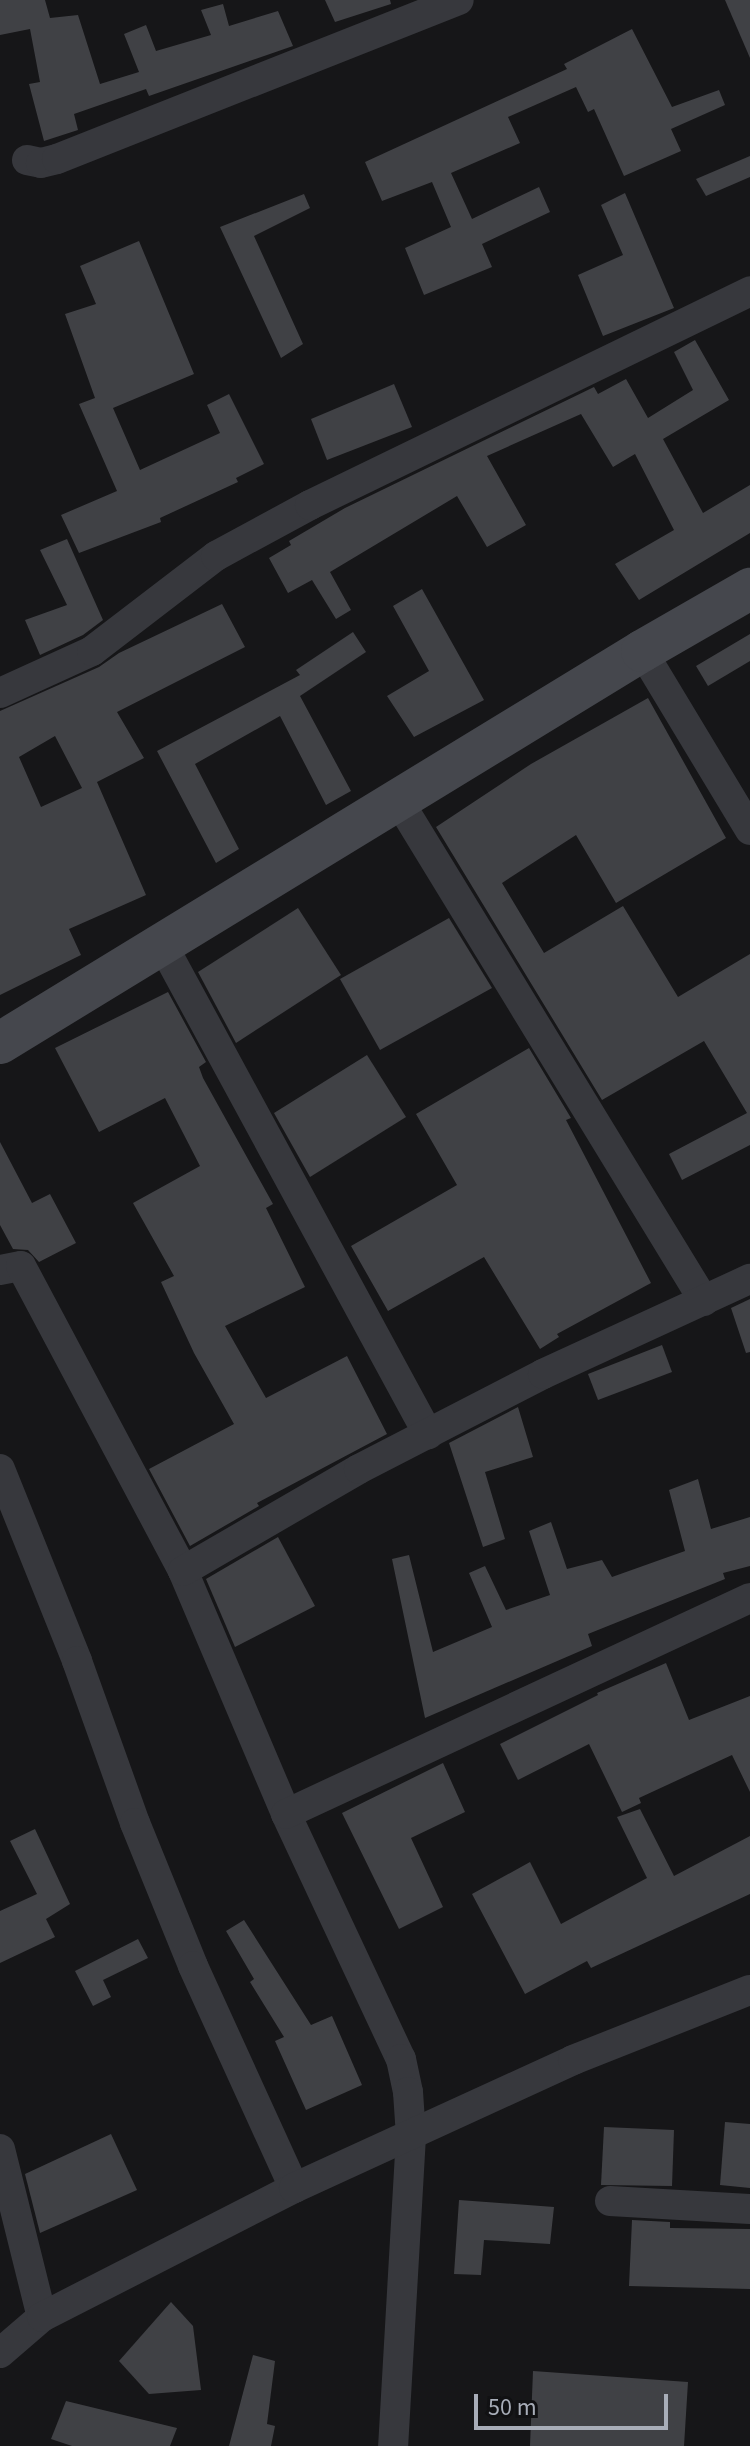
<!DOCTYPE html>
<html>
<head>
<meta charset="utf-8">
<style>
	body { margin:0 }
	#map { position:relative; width:750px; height:2446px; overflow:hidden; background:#161618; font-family:"Source Sans 3",sans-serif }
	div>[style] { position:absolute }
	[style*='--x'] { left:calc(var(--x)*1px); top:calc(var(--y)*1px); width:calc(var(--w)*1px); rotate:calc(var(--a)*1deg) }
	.building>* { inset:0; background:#404145 }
	.street>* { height:30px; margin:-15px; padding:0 15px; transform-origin:15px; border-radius:15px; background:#37383d }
	.secondary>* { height:42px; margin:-21px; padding:0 21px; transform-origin:21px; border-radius:21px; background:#45474d }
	span { translate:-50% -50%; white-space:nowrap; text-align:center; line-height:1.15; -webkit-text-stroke:7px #111113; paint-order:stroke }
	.scale { position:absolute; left:474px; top:2394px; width:194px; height:36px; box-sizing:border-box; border:4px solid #a8adb8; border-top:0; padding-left:10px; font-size:24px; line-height:28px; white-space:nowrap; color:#a8adb8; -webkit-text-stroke:6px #111113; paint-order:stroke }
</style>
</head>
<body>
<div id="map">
	<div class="building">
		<div style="clip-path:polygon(0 0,45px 0,50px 18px,78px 15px,100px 84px,139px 72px,124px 34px,146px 25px,156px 51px,211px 35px,201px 10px,223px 4px,229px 26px,278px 11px,293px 46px,149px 96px,146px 89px,74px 114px,78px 130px,44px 141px,29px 84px,40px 82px,30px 29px,0 35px)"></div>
		<div style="clip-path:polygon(325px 0,390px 0,391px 4px,335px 22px)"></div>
		<div style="clip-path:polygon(725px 0,750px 0,750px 58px)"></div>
		<div style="clip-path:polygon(632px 29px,672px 107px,719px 90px,725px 105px,671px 129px,681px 151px,624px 176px,594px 109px,588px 112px,576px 87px,508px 117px,520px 143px,451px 173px,472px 219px,539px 187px,550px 212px,482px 244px,492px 267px,424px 295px,405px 248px,451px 227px,432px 182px,382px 201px,365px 162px,567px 69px,564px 64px)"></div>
		<div style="clip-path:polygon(750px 156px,750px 177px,706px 196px,696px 179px)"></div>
		<div style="clip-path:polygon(625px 193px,674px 308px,603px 336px,578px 275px,623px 255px,601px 205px)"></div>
		<div style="clip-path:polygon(304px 194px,310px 208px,254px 236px,303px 344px,281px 358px,220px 227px)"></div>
		<div style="clip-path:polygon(139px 241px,194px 374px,113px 408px,140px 470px,220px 433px,207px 405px,229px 394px,264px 464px,236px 478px,238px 482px,160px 518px,161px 522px,79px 553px,61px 515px,117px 491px,79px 404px,95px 398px,65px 314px,96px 304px,80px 266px)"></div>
		<div style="clip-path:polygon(695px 340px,729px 400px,663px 439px,703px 513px,750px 485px,750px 533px,639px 600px,615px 564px,674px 530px,635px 454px,613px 467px,581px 414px,487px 456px,526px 525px,487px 547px,457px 496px,330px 572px,351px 610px,336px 619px,312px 580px,288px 593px,269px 558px,291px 545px,289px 541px,345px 508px,594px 387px,598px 394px,626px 379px,648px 418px,693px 390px,674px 352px)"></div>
		<div style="clip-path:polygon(394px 384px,412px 427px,327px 460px,311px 419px)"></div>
		<div style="clip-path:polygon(67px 539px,103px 620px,83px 635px,40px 655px,25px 620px,67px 605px,40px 550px)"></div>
		<div style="clip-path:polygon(422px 589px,484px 700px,414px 737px,387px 696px,429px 671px,393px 606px)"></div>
		<div style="clip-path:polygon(evenodd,222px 604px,245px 647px,117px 712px,144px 758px,97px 782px,146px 895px,69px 929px,81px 955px,0 995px,0 711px,99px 667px,119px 653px,222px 604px,55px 736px,82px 788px,41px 807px,19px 757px,55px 736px)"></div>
		<div style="clip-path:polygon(353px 632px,366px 652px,300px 696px,351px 791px,326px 805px,280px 716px,195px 764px,239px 849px,216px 863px,157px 751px,300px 675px,296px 670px)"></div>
		<div style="clip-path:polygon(750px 634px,750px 661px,708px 686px,696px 666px)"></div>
		<div style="clip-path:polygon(648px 698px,726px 838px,616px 903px,576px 835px,502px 883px,544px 953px,623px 906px,678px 997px,750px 954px,750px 1145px,682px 1180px,669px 1154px,747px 1113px,704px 1041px,602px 1100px,436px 827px,531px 764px)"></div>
		<div style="clip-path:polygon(298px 908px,341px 975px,236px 1043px,198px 972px)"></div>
		<div style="clip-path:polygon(449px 918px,492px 988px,380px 1050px,340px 979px)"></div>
		<div style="clip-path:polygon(168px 992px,206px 1062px,199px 1067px,203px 1078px,273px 1204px,266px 1208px,305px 1287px,225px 1326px,266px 1398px,347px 1356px,387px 1434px,257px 1503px,259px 1506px,190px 1546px,149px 1469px,234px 1424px,194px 1353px,161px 1282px,174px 1276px,133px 1203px,200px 1166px,165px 1098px,99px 1132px,55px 1048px)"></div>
		<div style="clip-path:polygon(529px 1048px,571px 1118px,566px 1120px,651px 1283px,557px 1334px,559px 1337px,540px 1349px,484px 1257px,388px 1311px,351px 1246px,457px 1185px,416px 1114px)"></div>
		<div style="clip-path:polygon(367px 1055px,406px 1117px,310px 1177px,274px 1113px)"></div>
		<div style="clip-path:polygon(0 1142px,32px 1203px,50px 1194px,76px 1243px,39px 1262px,28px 1250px,13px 1249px,0 1225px)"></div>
		<div style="clip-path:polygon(750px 1299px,750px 1352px,746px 1353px,731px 1308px)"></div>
		<div style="clip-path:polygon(662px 1345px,672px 1372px,598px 1400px,588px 1374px)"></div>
		<div style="clip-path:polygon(518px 1407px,533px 1457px,485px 1472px,505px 1539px,483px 1547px,449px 1443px)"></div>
		<div style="clip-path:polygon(698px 1479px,711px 1529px,750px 1517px,750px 1566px,723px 1573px,725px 1579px,588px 1634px,592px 1646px,425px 1718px,392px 1559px,409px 1555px,433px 1652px,492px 1627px,469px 1573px,485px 1566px,506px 1610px,550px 1595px,529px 1531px,551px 1522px,567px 1569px,602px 1560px,612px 1577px,685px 1551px,669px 1490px)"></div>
		<div style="clip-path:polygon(278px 1537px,315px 1606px,235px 1647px,206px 1579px)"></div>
		<div style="clip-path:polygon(666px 1663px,689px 1720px,750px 1696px,750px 1792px,732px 1755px,639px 1798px,641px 1803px,622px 1812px,589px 1744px,518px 1780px,500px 1744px,598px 1695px,597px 1693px)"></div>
		<div style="clip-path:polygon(443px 1763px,465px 1812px,411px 1838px,443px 1907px,399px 1929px,342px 1813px)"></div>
		<div style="clip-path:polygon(640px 1809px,674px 1876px,750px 1836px,750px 1894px,591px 1968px,587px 1961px,525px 1994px,472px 1894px,530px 1862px,561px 1924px,647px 1878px,617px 1817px)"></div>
		<div style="clip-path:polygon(35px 1829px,70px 1904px,46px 1919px,55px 1937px,0 1963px,0 1911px,37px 1894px,10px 1841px)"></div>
		<div style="clip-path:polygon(244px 1920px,311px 2025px,332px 2016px,362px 2085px,306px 2110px,275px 2041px,284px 2037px,250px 1982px,254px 1979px,226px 1931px)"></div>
		<div style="clip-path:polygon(138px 1939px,148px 1958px,103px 1980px,111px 1997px,93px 2006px,75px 1971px)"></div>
		<div style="clip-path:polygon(725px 2122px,750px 2124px,750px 2188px,720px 2185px)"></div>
		<div style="clip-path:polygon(604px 2127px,674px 2130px,672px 2186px,601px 2185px)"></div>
		<div style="clip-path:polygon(111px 2134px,137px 2190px,40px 2233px,25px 2174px)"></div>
		<div style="clip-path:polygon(459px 2200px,554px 2207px,550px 2244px,484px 2240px,481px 2275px,454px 2274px)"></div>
		<div style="clip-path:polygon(632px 2220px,670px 2222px,670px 2228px,750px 2229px,750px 2289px,629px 2286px)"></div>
		<div style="clip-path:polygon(171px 2302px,193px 2326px,201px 2390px,149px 2394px,119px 2361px)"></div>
		<div style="clip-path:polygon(253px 2355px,275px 2361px,267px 2424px,275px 2426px,271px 2446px,229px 2446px)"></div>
		<div style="clip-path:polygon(533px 2371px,688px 2382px,684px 2446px,530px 2446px)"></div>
		<div style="clip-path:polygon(66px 2401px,177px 2428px,170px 2446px,72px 2446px,51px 2439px)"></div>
	</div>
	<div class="street">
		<div style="--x:27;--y:160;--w:14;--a:12"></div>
		<div style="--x:41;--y:163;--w:16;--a:-14"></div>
		<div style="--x:57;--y:159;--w:432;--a:-21.6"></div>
		<div style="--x:642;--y:651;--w:209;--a:58.9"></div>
		<div style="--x:0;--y:693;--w:101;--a:-24.5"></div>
		<div style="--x:92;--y:651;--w:156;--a:-37.5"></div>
		<div style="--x:216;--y:556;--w:107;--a:-28.5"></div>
		<div style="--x:310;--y:505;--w:489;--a:-25.9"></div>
		<div style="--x:398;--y:800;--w:587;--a:58.58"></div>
		<div style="--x:162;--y:944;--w:558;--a:61.5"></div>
		<div style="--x:0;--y:1270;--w:21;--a:-11"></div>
		<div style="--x:21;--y:1266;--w:345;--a:62"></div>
		<div style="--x:183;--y:1571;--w:264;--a:67"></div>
		<div style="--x:286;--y:1814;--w:271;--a:64.9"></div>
		<div style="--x:401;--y:2059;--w:34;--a:78"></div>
		<div style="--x:408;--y:2092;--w:44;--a:86.1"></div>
		<div style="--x:411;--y:2136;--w:311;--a:93.3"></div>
		<div style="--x:0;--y:1469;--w:207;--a:68.1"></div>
		<div style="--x:77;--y:1661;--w:172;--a:70.3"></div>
		<div style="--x:135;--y:1823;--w:154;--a:67.9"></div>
		<div style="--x:193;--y:1966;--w:244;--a:65.5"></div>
		<div style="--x:183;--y:1571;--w:203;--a:-30.1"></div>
		<div style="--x:359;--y:1469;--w:207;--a:-27.3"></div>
		<div style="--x:543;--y:1374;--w:228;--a:-24.7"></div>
		<div style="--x:286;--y:1814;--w:512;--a:-24.96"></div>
		<div style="--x:0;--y:2149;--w:173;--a:76"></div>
		<div style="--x:610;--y:2201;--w:140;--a:3.3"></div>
		<div style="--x:0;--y:2353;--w:55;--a:-40.6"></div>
		<div style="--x:42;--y:2317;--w:283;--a:-27.1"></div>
		<div style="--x:294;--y:2188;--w:307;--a:-24.6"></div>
		<div style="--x:573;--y:2060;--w:190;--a:-21.6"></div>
	</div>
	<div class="secondary">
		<div style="--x:0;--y:1043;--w:752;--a:-31.41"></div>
		<div style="--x:642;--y:651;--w:125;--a:-29.9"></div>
	</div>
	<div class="scale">50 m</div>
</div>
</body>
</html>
